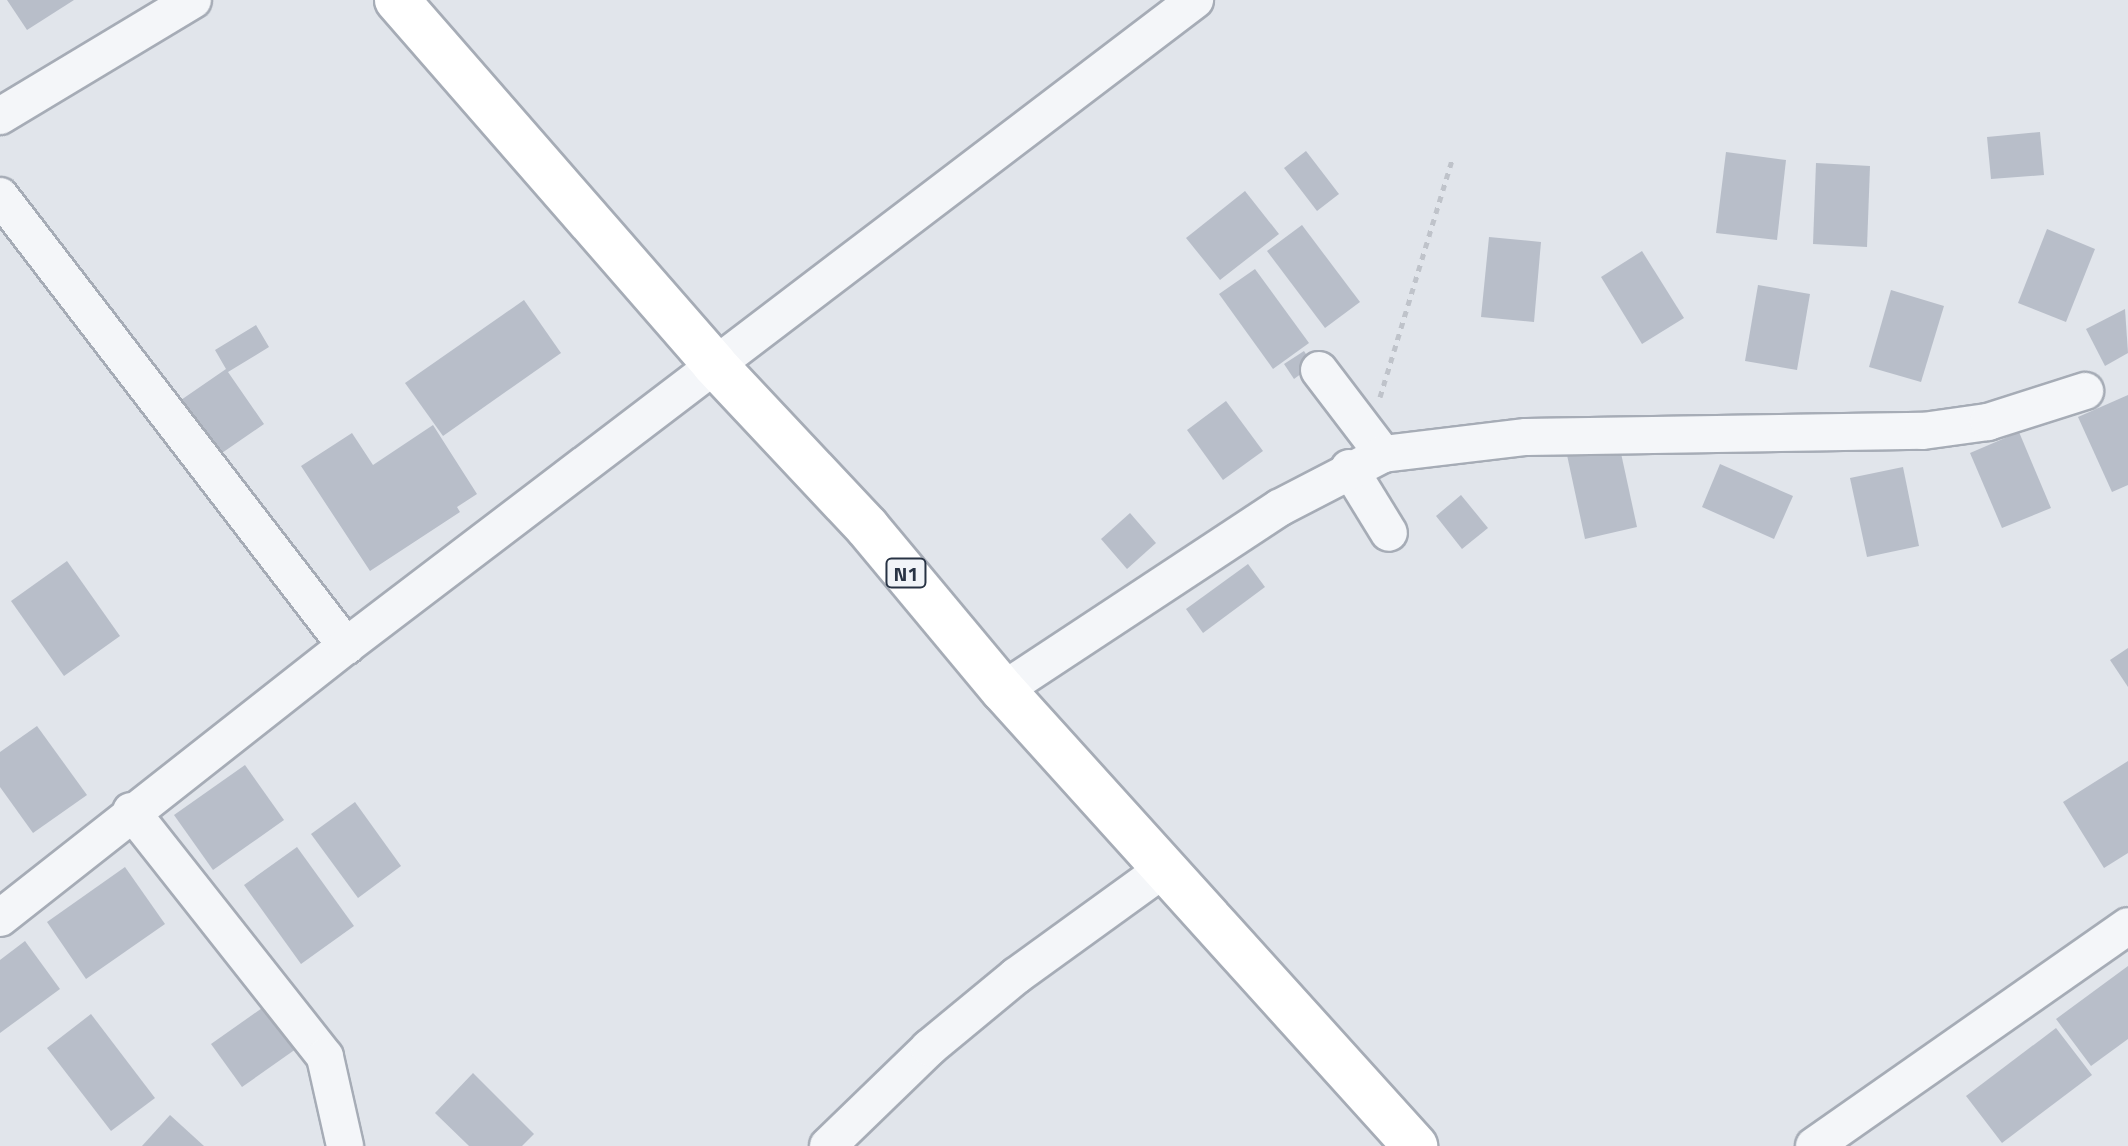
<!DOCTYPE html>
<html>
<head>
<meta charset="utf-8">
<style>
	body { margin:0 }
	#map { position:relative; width:2128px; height:1146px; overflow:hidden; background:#e1e5eb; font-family:"Titillium Web",sans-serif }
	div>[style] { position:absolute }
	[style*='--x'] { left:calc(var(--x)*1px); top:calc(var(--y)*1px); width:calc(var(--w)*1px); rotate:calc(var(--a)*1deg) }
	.building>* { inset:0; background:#b8bec9 }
	.path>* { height:5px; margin-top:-2.5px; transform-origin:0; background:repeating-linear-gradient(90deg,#bfc3ca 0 6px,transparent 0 12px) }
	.roads { filter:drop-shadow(2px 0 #a6acb6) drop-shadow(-2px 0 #a6acb6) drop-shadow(0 2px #a6acb6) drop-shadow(0 -2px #a6acb6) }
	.minor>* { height:36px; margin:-18px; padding:0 18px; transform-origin:18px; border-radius:18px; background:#f4f6f9 }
	.primary>* { height:44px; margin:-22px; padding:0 22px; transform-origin:22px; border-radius:22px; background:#fff }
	span { translate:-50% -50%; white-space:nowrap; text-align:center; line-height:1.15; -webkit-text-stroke:8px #f1f4f8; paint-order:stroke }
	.shield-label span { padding:2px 6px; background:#f1f4f8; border:2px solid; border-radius:6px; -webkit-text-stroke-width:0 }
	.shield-label { font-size:20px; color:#283344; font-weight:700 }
</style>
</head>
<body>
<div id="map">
	<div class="building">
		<div style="clip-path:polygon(7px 0,74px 0,27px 30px)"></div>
		<div style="clip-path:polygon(2040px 132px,2044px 175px,1991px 179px,1987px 137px)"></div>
		<div style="clip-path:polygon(1306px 151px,1339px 194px,1317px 211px,1284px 168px)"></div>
		<div style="clip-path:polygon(1726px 152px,1786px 160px,1777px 240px,1716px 233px)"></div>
		<div style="clip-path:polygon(1816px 163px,1870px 166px,1867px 247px,1813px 244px)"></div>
		<div style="clip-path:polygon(1245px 191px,1279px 234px,1220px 280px,1186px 238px)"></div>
		<div style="clip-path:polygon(1302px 225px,1360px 302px,1325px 328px,1267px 251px)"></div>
		<div style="clip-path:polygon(2047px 229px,2095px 249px,2066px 322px,2018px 303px)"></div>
		<div style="clip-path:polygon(1489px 237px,1541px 242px,1534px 322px,1481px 317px)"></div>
		<div style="clip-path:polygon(1642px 251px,1684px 318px,1642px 344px,1601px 277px)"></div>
		<div style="clip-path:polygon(1255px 269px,1309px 343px,1273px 369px,1219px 294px)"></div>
		<div style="clip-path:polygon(1758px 285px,1810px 294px,1797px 370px,1745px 361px)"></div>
		<div style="clip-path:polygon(1891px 290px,1944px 306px,1921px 382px,1869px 367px)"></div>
		<div style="clip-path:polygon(524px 300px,561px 353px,443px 436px,405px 383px)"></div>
		<div style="clip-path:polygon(2125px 309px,2128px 353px,2105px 366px,2086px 329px)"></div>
		<div style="clip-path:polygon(256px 325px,269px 347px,228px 372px,264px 424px,219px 455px,181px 400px,226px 369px,215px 350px)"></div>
		<div style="clip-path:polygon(1304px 351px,1313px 365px,1294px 379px,1284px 364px)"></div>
		<div style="clip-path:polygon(2128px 395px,2128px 485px,2112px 492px,2078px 417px)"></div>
		<div style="clip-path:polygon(1226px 401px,1263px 451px,1223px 480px,1187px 430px)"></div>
		<div style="clip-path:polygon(433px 425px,477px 494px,457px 507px,460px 512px,370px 571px,301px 466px,352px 433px,373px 465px)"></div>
		<div style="clip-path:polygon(2019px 432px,2051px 508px,2002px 528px,1970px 453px)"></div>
		<div style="clip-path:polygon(1619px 444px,1637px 527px,1585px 539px,1567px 455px)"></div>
		<div style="clip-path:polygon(1720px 464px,1793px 496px,1774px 539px,1702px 507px)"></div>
		<div style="clip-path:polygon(1903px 467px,1919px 546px,1867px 557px,1850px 478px)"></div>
		<div style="clip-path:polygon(1461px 495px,1488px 528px,1462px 549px,1436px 516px)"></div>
		<div style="clip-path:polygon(1130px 513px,1156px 543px,1127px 569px,1101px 539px)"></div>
		<div style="clip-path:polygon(67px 561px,120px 636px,64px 676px,11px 601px)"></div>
		<div style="clip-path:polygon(1248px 564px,1265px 587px,1203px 633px,1186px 609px)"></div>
		<div style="clip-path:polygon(2128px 648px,2128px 687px,2110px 660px)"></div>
		<div style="clip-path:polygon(37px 726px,87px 795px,33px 833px,0 787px,0 752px)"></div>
		<div style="clip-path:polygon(2128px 761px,2128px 853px,2104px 868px,2063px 802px)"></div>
		<div style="clip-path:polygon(245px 765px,284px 820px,213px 870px,174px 815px)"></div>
		<div style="clip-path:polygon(355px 802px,401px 866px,358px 898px,311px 834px)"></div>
		<div style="clip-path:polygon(297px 847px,354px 926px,301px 964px,244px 885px)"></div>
		<div style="clip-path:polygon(125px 867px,165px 924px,86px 979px,47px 922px)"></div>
		<div style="clip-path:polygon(25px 941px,60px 989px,0 1033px,0 960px)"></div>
		<div style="clip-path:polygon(2128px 966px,2128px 1039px,2091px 1066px,2056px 1019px)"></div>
		<div style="clip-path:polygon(272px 1001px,303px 1044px,242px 1087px,211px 1044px)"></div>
		<div style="clip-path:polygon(91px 1014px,155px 1098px,111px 1131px,47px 1048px)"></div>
		<div style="clip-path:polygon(2056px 1028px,2092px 1075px,2002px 1143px,1966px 1096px)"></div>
		<div style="clip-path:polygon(473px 1073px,534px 1134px,522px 1146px,469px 1146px,435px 1113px)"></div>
		<div style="clip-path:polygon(170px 1115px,204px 1146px,142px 1146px)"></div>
	</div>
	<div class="path">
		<div style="--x:1380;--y:397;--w:251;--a:-73.1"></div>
	</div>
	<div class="roads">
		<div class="minor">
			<div style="--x:0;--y:116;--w:225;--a:-31"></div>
			<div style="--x:0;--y:196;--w:568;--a:52.44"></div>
			<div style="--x:1319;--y:370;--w:106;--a:52.7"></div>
			<div style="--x:1349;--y:468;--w:76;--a:58.4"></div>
			<div style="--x:1003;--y:690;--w:331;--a:-33.4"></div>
			<div style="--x:1279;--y:508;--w:117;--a:-27.4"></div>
			<div style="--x:1383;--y:454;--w:144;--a:-6.8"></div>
			<div style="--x:1526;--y:437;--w:397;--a:-0.9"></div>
			<div style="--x:1923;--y:431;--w:66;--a:-7.9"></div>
			<div style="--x:1988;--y:422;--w:102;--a:-17.7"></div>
			<div style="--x:131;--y:811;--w:313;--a:51.7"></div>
			<div style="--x:325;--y:1057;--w:91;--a:77.3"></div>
			<div style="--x:0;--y:918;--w:440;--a:-38.2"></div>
			<div style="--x:346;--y:646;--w:1067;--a:-37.27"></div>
			<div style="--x:828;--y:1146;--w:141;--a:-44.1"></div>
			<div style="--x:929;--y:1048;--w:113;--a:-39.6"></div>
			<div style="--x:1016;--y:976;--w:184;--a:-35.9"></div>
			<div style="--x:1814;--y:1146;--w:383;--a:-35"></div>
		</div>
		<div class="primary">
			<div style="--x:397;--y:0;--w:483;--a:48.9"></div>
			<div style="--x:714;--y:364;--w:224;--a:46.8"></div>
			<div style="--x:867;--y:527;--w:212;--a:50.2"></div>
			<div style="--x:1003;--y:690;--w:615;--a:47.9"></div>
		</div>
	</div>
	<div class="shield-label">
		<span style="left:906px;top:573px">N1</span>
	</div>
</div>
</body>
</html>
